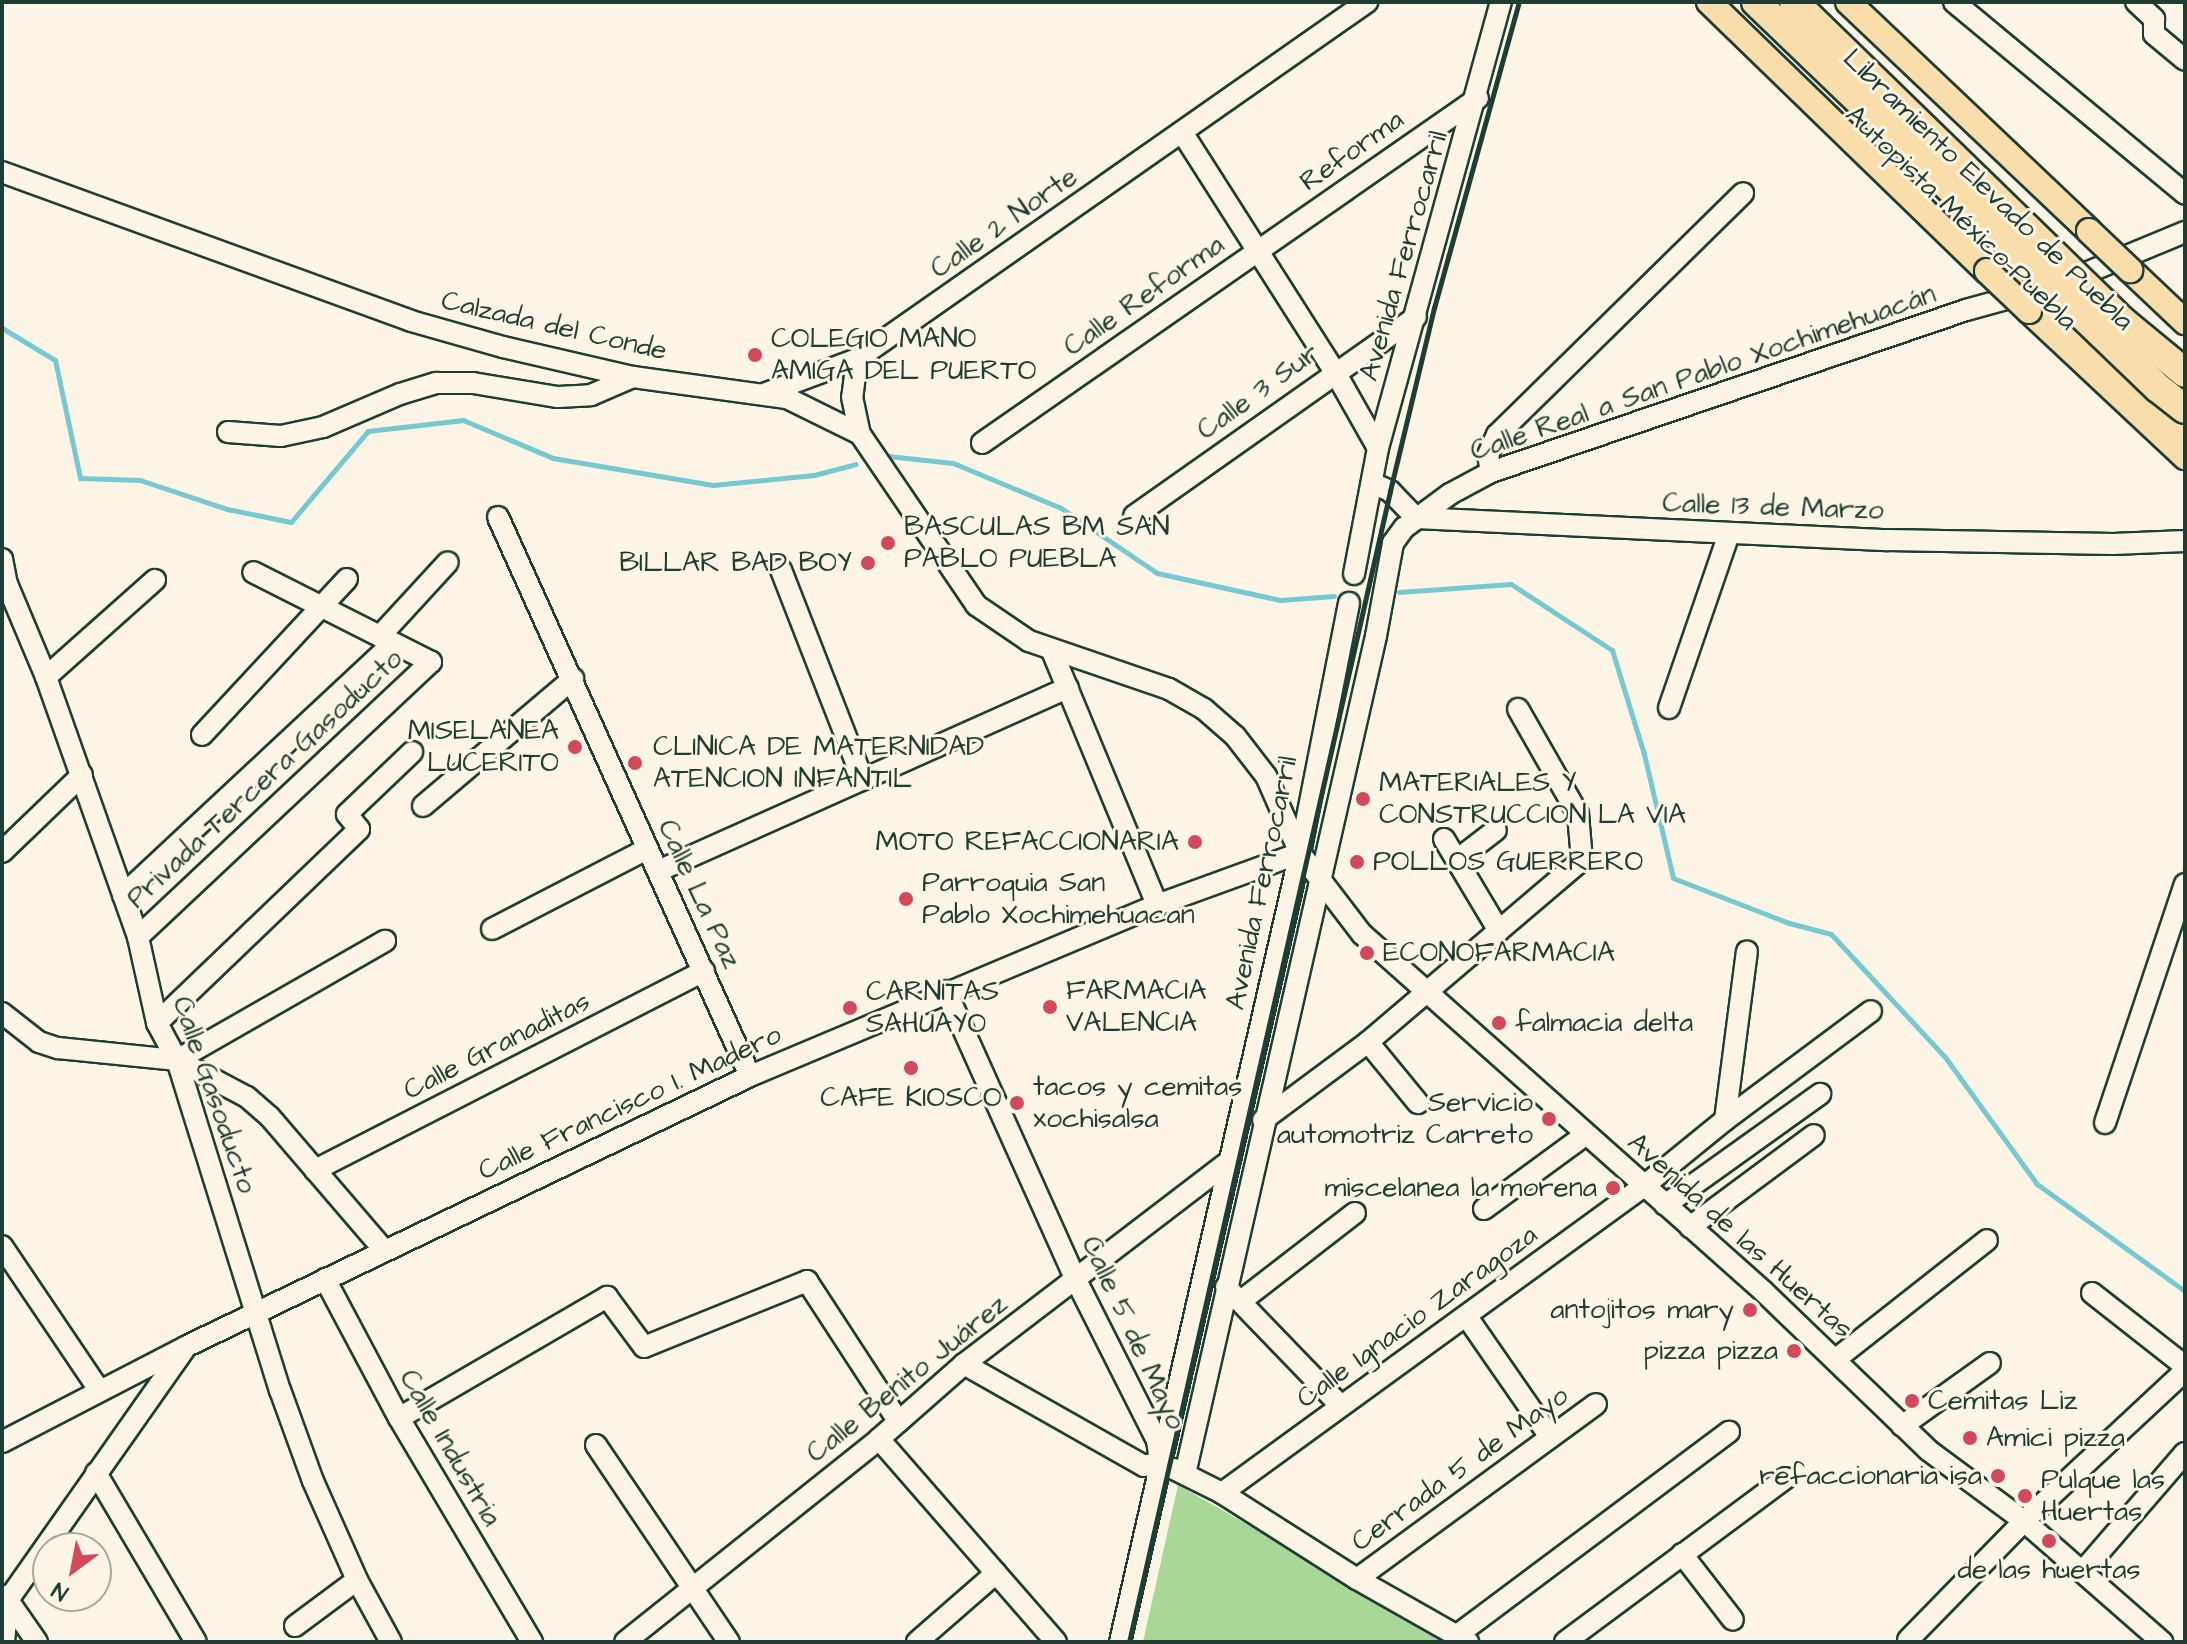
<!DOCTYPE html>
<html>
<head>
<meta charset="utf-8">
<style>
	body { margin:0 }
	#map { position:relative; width:2187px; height:1644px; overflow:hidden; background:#fcf5e5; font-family:"Architects Daughter",sans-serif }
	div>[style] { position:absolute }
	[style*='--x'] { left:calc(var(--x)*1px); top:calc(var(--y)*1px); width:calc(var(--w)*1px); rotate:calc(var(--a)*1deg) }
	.green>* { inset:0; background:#a8d797 }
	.stream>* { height:5px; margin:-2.5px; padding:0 2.5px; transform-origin:2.5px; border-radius:2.5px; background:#77c8d0 }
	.roads { filter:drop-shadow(2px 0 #1f3d34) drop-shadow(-2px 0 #1f3d34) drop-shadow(0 2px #1f3d34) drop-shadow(0 -2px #1f3d34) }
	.minor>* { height:20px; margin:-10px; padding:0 10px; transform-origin:10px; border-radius:10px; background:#fcf5e5 }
	.major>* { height:24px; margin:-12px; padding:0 12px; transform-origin:12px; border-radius:12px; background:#f9deab }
	.highway>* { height:28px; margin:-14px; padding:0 14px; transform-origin:14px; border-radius:14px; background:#f9deab }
	.rail>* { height:5px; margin:-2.5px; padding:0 2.5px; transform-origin:2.5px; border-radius:2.5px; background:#1f3d34 }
	.bridges { filter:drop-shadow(2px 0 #1f3d34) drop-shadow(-2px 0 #1f3d34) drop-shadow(0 2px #1f3d34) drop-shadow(0 -2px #1f3d34) }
	.major-bridge>* { height:24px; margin:-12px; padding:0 12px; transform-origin:12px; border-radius:12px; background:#f9deab }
	.highway-bridge>* { height:28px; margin:-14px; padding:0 14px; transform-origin:14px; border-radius:14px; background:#f9deab }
	.dots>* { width:22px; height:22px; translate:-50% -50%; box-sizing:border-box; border:4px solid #fcf5e5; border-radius:50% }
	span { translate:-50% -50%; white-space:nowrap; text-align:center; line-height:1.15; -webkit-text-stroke:6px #fcf5e5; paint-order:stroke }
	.street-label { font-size:28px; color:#1f3d34 }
	.poi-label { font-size:28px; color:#1f3d34 }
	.left { translate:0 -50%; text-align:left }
	.right { translate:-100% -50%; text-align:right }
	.frame { position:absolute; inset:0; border:4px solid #1f3d34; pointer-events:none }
	.north { position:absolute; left:32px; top:1532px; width:80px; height:80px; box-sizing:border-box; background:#fcf5e5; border:2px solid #a4ab9e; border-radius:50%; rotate:212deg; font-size:22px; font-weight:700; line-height:32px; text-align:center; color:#1f3d34 }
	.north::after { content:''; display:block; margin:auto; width:28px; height:36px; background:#d1495b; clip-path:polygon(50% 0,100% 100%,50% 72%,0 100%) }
</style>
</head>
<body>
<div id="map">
	<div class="green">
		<div style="clip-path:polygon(1178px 1485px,1454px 1642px,1143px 1642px)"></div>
	</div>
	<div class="stream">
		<div style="--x:2;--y:328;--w:62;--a:31.1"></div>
		<div style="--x:55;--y:360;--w:121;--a:78"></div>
		<div style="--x:80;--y:478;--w:60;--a:1.9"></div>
		<div style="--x:140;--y:480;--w:92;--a:18.4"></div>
		<div style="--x:227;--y:509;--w:65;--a:11.5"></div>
		<div style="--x:291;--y:522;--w:119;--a:-49.8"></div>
		<div style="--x:368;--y:431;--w:96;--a:-6.6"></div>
		<div style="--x:463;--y:420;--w:98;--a:22.9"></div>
		<div style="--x:553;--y:458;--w:162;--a:9.6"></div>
		<div style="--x:713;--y:485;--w:101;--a:-5.7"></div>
		<div style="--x:814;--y:475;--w:43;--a:-14.7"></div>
		<div style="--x:888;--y:456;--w:65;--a:6.1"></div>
		<div style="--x:953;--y:463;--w:117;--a:22.6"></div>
		<div style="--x:1061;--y:508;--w:116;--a:34.1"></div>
		<div style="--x:1157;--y:573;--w:126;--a:12.4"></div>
		<div style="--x:1280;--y:600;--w:54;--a:-4.2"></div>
		<div style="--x:1399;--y:592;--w:112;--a:-4.1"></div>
		<div style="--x:1511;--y:584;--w:121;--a:33.2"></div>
		<div style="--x:1612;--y:650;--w:109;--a:72.9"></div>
		<div style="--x:1644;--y:754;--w:127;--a:76.8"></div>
		<div style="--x:1673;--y:878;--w:124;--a:21.2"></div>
		<div style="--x:1789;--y:923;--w:43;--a:14.7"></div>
		<div style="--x:1831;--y:934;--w:168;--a:47.2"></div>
		<div style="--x:1945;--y:1057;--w:157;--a:54.1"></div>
		<div style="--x:2037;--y:1184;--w:183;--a:35.9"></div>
	</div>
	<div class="roads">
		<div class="minor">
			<div style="--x:1954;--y:2;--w:300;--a:39.7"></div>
			<div style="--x:2136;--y:2;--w:25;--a:43"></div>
			<div style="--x:2154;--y:19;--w:15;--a:90"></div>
			<div style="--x:2154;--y:34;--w:40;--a:40"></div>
			<div style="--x:1182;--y:132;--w:285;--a:57.5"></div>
			<div style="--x:1335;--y:372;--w:87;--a:60.5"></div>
			<div style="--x:2;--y:172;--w:435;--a:20"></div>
			<div style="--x:411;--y:321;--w:96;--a:15.8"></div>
			<div style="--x:503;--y:347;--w:133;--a:13"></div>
			<div style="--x:633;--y:377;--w:155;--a:7.8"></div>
			<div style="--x:787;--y:398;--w:81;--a:26.3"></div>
			<div style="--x:860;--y:434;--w:207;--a:55.8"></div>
			<div style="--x:976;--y:605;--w:64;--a:34.2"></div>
			<div style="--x:1029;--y:641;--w:148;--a:18.9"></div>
			<div style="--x:1169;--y:689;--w:40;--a:29.7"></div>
			<div style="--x:1204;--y:709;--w:41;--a:41.1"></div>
			<div style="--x:1235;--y:736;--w:51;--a:52.2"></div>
			<div style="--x:1266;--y:776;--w:84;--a:66.2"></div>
			<div style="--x:1300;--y:853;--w:102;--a:52.6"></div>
			<div style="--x:1362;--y:934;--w:537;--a:41.68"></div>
			<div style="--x:1763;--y:1291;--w:229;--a:43.9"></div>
			<div style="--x:1928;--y:1450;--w:119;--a:36.5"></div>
			<div style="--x:2024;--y:1521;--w:184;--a:41.2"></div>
			<div style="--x:857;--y:359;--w:38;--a:97"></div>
			<div style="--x:852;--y:397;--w:38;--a:78"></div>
			<div style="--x:766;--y:393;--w:97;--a:-20.5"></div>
			<div style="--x:857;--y:359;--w:623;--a:-34.99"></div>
			<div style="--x:228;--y:432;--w:53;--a:4.3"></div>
			<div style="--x:281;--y:436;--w:43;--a:-12.1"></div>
			<div style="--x:323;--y:427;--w:84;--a:-23.2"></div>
			<div style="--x:400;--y:394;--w:38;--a:-17"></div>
			<div style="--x:436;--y:383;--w:37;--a:0"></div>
			<div style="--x:473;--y:383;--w:86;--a:9.4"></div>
			<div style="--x:558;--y:397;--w:33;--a:-3"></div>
			<div style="--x:591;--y:395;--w:46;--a:-23.2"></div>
			<div style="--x:982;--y:443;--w:604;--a:-34.82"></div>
			<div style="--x:1491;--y:472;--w:17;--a:-100"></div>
			<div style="--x:1488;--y:455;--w:22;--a:-66"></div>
			<div style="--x:1497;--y:435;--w:345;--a:-44.5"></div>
			<div style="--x:1372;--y:483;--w:20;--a:24"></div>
			<div style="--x:1390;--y:491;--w:37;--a:46"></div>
			<div style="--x:1416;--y:518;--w:472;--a:2.7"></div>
			<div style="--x:1887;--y:540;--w:226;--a:1"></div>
			<div style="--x:2113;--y:544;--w:72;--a:-2.4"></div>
			<div style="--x:1134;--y:516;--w:345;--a:-35.2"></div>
			<div style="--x:498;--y:517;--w:613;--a:65.73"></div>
			<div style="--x:2;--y:559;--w:25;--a:79"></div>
			<div style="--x:7;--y:584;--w:101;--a:67.2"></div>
			<div style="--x:46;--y:677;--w:276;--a:70.5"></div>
			<div style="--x:138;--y:937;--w:88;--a:77.5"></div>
			<div style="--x:157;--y:1023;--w:42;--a:61.6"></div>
			<div style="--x:177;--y:1060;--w:346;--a:72.7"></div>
			<div style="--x:280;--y:1390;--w:97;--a:70.1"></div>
			<div style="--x:313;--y:1481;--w:108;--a:66"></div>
			<div style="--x:357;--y:1580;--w:71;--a:61.3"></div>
			<div style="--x:781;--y:570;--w:225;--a:68.7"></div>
			<div style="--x:1354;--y:574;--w:128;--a:-79.2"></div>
			<div style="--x:1378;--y:448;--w:463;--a:-74.6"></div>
			<div style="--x:380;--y:636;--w:100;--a:-47.4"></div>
			<div style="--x:1052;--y:651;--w:275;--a:67.5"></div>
			<div style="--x:46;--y:677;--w:146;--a:-41.7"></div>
			<div style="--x:1669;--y:708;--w:184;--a:-71"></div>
			<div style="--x:202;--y:735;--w:213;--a:-47.1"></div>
			<div style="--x:423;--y:806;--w:197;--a:-40.3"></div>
			<div style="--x:1444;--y:839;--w:107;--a:59.1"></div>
			<div style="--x:2;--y:852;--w:111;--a:-43.9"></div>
			<div style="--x:1457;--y:860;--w:49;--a:-37.6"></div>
			<div style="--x:658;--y:871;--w:449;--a:-24.1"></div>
			<div style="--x:123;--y:895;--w:369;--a:-43"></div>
			<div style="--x:492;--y:929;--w:174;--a:-27.3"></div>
			<div style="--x:138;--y:937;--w:402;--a:-43.2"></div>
			<div style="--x:431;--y:662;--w:199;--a:-153.2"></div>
			<div style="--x:946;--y:991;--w:315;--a:65.8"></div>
			<div style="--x:1075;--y:1278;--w:182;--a:63.2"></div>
			<div style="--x:1157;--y:1440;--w:15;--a:82"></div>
			<div style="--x:2;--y:1013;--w:47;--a:38.1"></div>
			<div style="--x:39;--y:1042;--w:20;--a:18"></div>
			<div style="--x:58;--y:1048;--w:120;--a:5.8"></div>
			<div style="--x:177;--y:1060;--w:79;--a:27.9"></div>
			<div style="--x:247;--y:1097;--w:30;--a:41"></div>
			<div style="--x:270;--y:1117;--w:175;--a:49.4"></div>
			<div style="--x:157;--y:1023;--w:280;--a:-43.8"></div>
			<div style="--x:359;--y:829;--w:19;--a:-129"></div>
			<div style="--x:347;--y:814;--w:90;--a:-43.6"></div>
			<div style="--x:1368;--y:1042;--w:79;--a:50.7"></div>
			<div style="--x:177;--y:1060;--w:240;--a:-29.8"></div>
			<div style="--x:1263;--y:1120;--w:131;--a:-36.6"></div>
			<div style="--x:1368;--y:1042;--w:281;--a:-40.4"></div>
			<div style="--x:1582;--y:860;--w:46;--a:-95"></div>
			<div style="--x:1578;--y:814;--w:121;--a:-119.7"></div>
			<div style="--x:1725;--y:1120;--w:170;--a:-82.6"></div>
			<div style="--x:2105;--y:1123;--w:252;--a:-71.5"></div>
			<div style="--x:315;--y:1170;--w:437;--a:-27.1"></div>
			<div style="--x:1665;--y:1205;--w:191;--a:-35.6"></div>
			<div style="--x:1484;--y:1209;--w:125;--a:-36.2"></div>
			<div style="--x:1690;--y:1227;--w:154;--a:-36.6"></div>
			<div style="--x:2;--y:1246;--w:174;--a:56"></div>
			<div style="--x:325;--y:1279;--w:157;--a:62"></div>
			<div style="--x:399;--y:1418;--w:261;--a:59.3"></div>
			<div style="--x:1226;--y:1287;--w:165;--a:46"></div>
			<div style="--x:2092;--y:1293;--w:118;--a:38.1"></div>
			<div style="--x:1241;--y:1301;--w:144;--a:-37.7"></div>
			<div style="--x:1467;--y:1317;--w:146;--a:55.3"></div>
			<div style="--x:1836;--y:1359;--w:192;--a:-38.2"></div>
			<div style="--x:964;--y:1364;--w:207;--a:29.5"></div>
			<div style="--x:1144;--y:1466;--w:16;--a:-14"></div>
			<div style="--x:399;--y:1418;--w:241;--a:-30.2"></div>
			<div style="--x:607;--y:1297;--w:62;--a:53.5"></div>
			<div style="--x:644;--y:1347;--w:176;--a:-22"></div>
			<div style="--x:807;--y:1281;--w:168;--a:56.9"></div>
			<div style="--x:1902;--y:1426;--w:108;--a:-35.6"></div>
			<div style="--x:879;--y:1439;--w:269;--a:48.9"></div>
			<div style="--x:2;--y:1442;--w:208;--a:-27.4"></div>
			<div style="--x:187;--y:1346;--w:624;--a:-25.62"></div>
			<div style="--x:750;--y:1076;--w:441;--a:-22.8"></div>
			<div style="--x:1157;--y:905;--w:152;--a:-20"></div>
			<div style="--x:596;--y:1445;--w:238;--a:56"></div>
			<div style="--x:1174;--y:1469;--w:54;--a:26.6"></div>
			<div style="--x:1222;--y:1493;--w:160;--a:32.5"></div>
			<div style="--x:1357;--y:1579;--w:128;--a:29.6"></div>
			<div style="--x:96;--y:1473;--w:196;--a:59.4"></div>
			<div style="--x:1185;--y:1474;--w:859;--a:-77.16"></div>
			<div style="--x:1376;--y:636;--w:95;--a:-79.6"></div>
			<div style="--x:1393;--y:543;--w:19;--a:-54"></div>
			<div style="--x:1404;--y:528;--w:57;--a:-36.5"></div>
			<div style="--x:1450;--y:494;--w:47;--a:-28.2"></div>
			<div style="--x:1491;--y:472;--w:502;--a:-18.83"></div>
			<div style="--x:1966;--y:310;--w:94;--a:-15.4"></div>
			<div style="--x:2057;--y:285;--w:139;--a:-22.5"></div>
			<div style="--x:1222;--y:1493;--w:522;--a:-36.04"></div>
			<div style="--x:1644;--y:1186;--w:104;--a:-39.2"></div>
			<div style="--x:1725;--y:1120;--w:182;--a:-36.7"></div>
			<div style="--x:1682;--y:1554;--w:83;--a:52.3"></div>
			<div style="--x:2083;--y:1571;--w:156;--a:-49.2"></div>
			<div style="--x:1357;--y:1579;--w:296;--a:-36.2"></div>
			<div style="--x:5;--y:1596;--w:56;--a:55.2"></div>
			<div style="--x:295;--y:1626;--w:77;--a:-36.6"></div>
			<div style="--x:1456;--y:1636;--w:341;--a:-36.8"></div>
			<div style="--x:1908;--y:1640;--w:166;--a:-45.7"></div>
			<div style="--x:2024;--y:1521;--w:220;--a:-43"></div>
			<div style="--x:4;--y:1642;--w:42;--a:-84.6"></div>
			<div style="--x:8;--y:1600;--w:306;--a:-54.9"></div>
			<div style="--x:625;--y:1642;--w:325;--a:-38.6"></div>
			<div style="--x:879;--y:1439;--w:113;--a:-41.4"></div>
			<div style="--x:964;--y:1364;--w:331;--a:-37.4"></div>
			<div style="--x:917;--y:1642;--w:105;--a:-41.1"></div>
			<div style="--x:1120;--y:1642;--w:809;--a:-77.15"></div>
			<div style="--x:1300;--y:853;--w:255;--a:-78.9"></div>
			<div style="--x:1565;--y:1642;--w:275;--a:-36.6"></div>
		</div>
		<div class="major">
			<div style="--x:1709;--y:2;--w:387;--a:44.1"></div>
			<div style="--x:1848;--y:2;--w:332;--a:43.5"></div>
			<div style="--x:2130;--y:270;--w:76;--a:43.4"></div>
			<div style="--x:2029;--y:311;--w:214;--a:43.1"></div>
		</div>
		<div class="highway">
			<div style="--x:1964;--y:220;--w:78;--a:45"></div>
			<div style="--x:2057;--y:312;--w:175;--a:43.2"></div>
		</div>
	</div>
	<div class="rail">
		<div style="--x:1129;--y:1642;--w:1180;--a:-77.22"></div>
		<div style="--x:1390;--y:491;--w:188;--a:-76.5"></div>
		<div style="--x:1434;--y:308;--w:318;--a:-74.5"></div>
	</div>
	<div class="bridges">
		<div class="major-bridge">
			<div style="--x:2089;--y:231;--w:57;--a:43.6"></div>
			<div style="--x:1987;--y:271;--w:58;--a:43.6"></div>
		</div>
		<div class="highway-bridge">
			<div style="--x:1756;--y:2;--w:557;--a:43.84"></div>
			<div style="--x:2158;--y:388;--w:34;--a:38"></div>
			<div style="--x:1794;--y:2;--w:456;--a:44.2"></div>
			<div style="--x:2121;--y:320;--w:83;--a:39.6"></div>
		</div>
	</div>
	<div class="dots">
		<div style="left:755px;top:355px;background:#d1495b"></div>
		<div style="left:888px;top:543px;background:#d1495b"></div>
		<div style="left:868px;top:563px;background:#d1495b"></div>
		<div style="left:575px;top:747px;background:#d1495b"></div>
		<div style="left:635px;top:763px;background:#d1495b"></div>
		<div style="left:1363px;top:799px;background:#d1495b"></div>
		<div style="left:1195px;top:842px;background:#d1495b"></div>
		<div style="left:1357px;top:862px;background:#d1495b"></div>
		<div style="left:906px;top:899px;background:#d1495b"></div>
		<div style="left:1367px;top:953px;background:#d1495b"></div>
		<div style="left:1050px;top:1007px;background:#d1495b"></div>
		<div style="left:850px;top:1008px;background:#d1495b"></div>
		<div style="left:1499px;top:1023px;background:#d1495b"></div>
		<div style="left:911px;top:1068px;background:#d1495b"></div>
		<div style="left:1017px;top:1103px;background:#d1495b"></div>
		<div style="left:1549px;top:1119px;background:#d1495b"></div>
		<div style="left:1613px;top:1188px;background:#d1495b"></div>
		<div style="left:1750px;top:1310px;background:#d1495b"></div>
		<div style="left:1794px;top:1351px;background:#d1495b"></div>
		<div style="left:1912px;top:1401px;background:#d1495b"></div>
		<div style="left:1970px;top:1438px;background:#d1495b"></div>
		<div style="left:1998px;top:1476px;background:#d1495b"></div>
		<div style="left:2025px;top:1496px;background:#d1495b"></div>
		<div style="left:2049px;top:1541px;background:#d1495b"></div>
	</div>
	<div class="street-label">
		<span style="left:1352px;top:151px;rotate:-35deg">Reforma</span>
		<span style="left:1988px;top:190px;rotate:44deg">Libramiento Elevado de Puebla</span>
		<span style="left:1961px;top:218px;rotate:44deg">Autopista México-Puebla</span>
		<span style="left:1004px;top:223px;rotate:-35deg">Calle 2 Norte</span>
		<span style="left:1404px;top:256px;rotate:-74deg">Avenida Ferrocarril</span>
		<span style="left:1144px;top:296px;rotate:-35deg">Calle Reforma</span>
		<span style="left:554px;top:326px;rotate:13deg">Calzada del Conde</span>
		<span style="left:1703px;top:373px;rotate:-19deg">Calle Real a San Pablo Xochimehuacán</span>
		<span style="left:1258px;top:392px;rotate:-36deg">Calle 3 Sur</span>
		<span style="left:1773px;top:507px;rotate:2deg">Calle 13 de Marzo</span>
		<span style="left:265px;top:779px;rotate:-43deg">Privada Tercera Gasoducto</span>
		<span style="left:1262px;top:883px;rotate:-78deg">Avenida Ferrocarril</span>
		<span style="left:699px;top:894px;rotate:65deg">Calle La Paz</span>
		<span style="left:497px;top:1046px;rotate:-27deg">Calle Granaditas</span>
		<span style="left:214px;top:1095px;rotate:71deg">Calle Gasoducto</span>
		<span style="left:630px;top:1103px;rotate:-25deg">Calle Francisco I. Madero</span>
		<span style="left:1740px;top:1236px;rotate:42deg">Avenida de las Huertas</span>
		<span style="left:1417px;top:1317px;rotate:-36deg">Calle Ignacio Zaragoza</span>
		<span style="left:1133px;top:1333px;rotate:65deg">Calle 5 de Mayo</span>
		<span style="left:907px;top:1379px;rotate:-39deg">Calle Benito Juárez</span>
		<span style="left:450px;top:1448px;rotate:60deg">Calle Industria</span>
		<span style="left:1460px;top:1469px;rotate:-36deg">Cerrada 5 de Mayo</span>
	</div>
	<div class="poi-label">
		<span class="left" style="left:771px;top:355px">COLEGIO MANO<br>AMIGA DEL PUERTO</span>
		<span class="left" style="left:904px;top:543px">BASCULAS BM SAN<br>PABLO PUEBLA</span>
		<span class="right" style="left:852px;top:563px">BILLAR BAD BOY</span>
		<span class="right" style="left:559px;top:747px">MISELANEA<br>LUCERITO</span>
		<span class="left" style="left:653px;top:763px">CLINICA DE MATERNIDAD<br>ATENCION INFANTIL</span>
		<span class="left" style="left:1379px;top:799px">MATERIALES Y<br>CONSTRUCCION LA VIA</span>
		<span class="right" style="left:1179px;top:842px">MOTO REFACCIONARIA</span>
		<span class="left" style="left:1373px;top:862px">POLLOS GUERRERO</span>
		<span class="left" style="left:922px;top:899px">Parroquia San<br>Pablo Xochimehuacan</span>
		<span class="left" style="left:1383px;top:953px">ECONOFARMACIA</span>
		<span class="left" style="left:1066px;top:1007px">FARMACIA<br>VALENCIA</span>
		<span class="left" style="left:866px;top:1008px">CARNITAS<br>SAHUAYO</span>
		<span class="left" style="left:1515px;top:1023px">falmacia delta</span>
		<span class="left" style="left:1033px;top:1103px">tacos y cemitas<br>xochisalsa</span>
		<span style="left:911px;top:1098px">CAFE KIOSCO</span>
		<span class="right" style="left:1533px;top:1119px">Servicio<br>automotriz Carreto</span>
		<span class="right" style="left:1597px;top:1188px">miscelanea la morena</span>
		<span class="right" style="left:1734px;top:1310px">antojitos mary</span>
		<span class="right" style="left:1778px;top:1351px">pizza pizza</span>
		<span class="left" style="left:1928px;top:1401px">Cemitas Liz</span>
		<span class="left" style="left:1986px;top:1438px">Amici pizza</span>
		<span class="right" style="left:1982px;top:1476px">refaccionaria isa</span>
		<span class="left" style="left:2041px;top:1496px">Pulque las<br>Huertas</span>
		<span style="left:2049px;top:1570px">de las huertas</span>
	</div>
	<div class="frame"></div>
	<div class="north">N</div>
</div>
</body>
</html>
